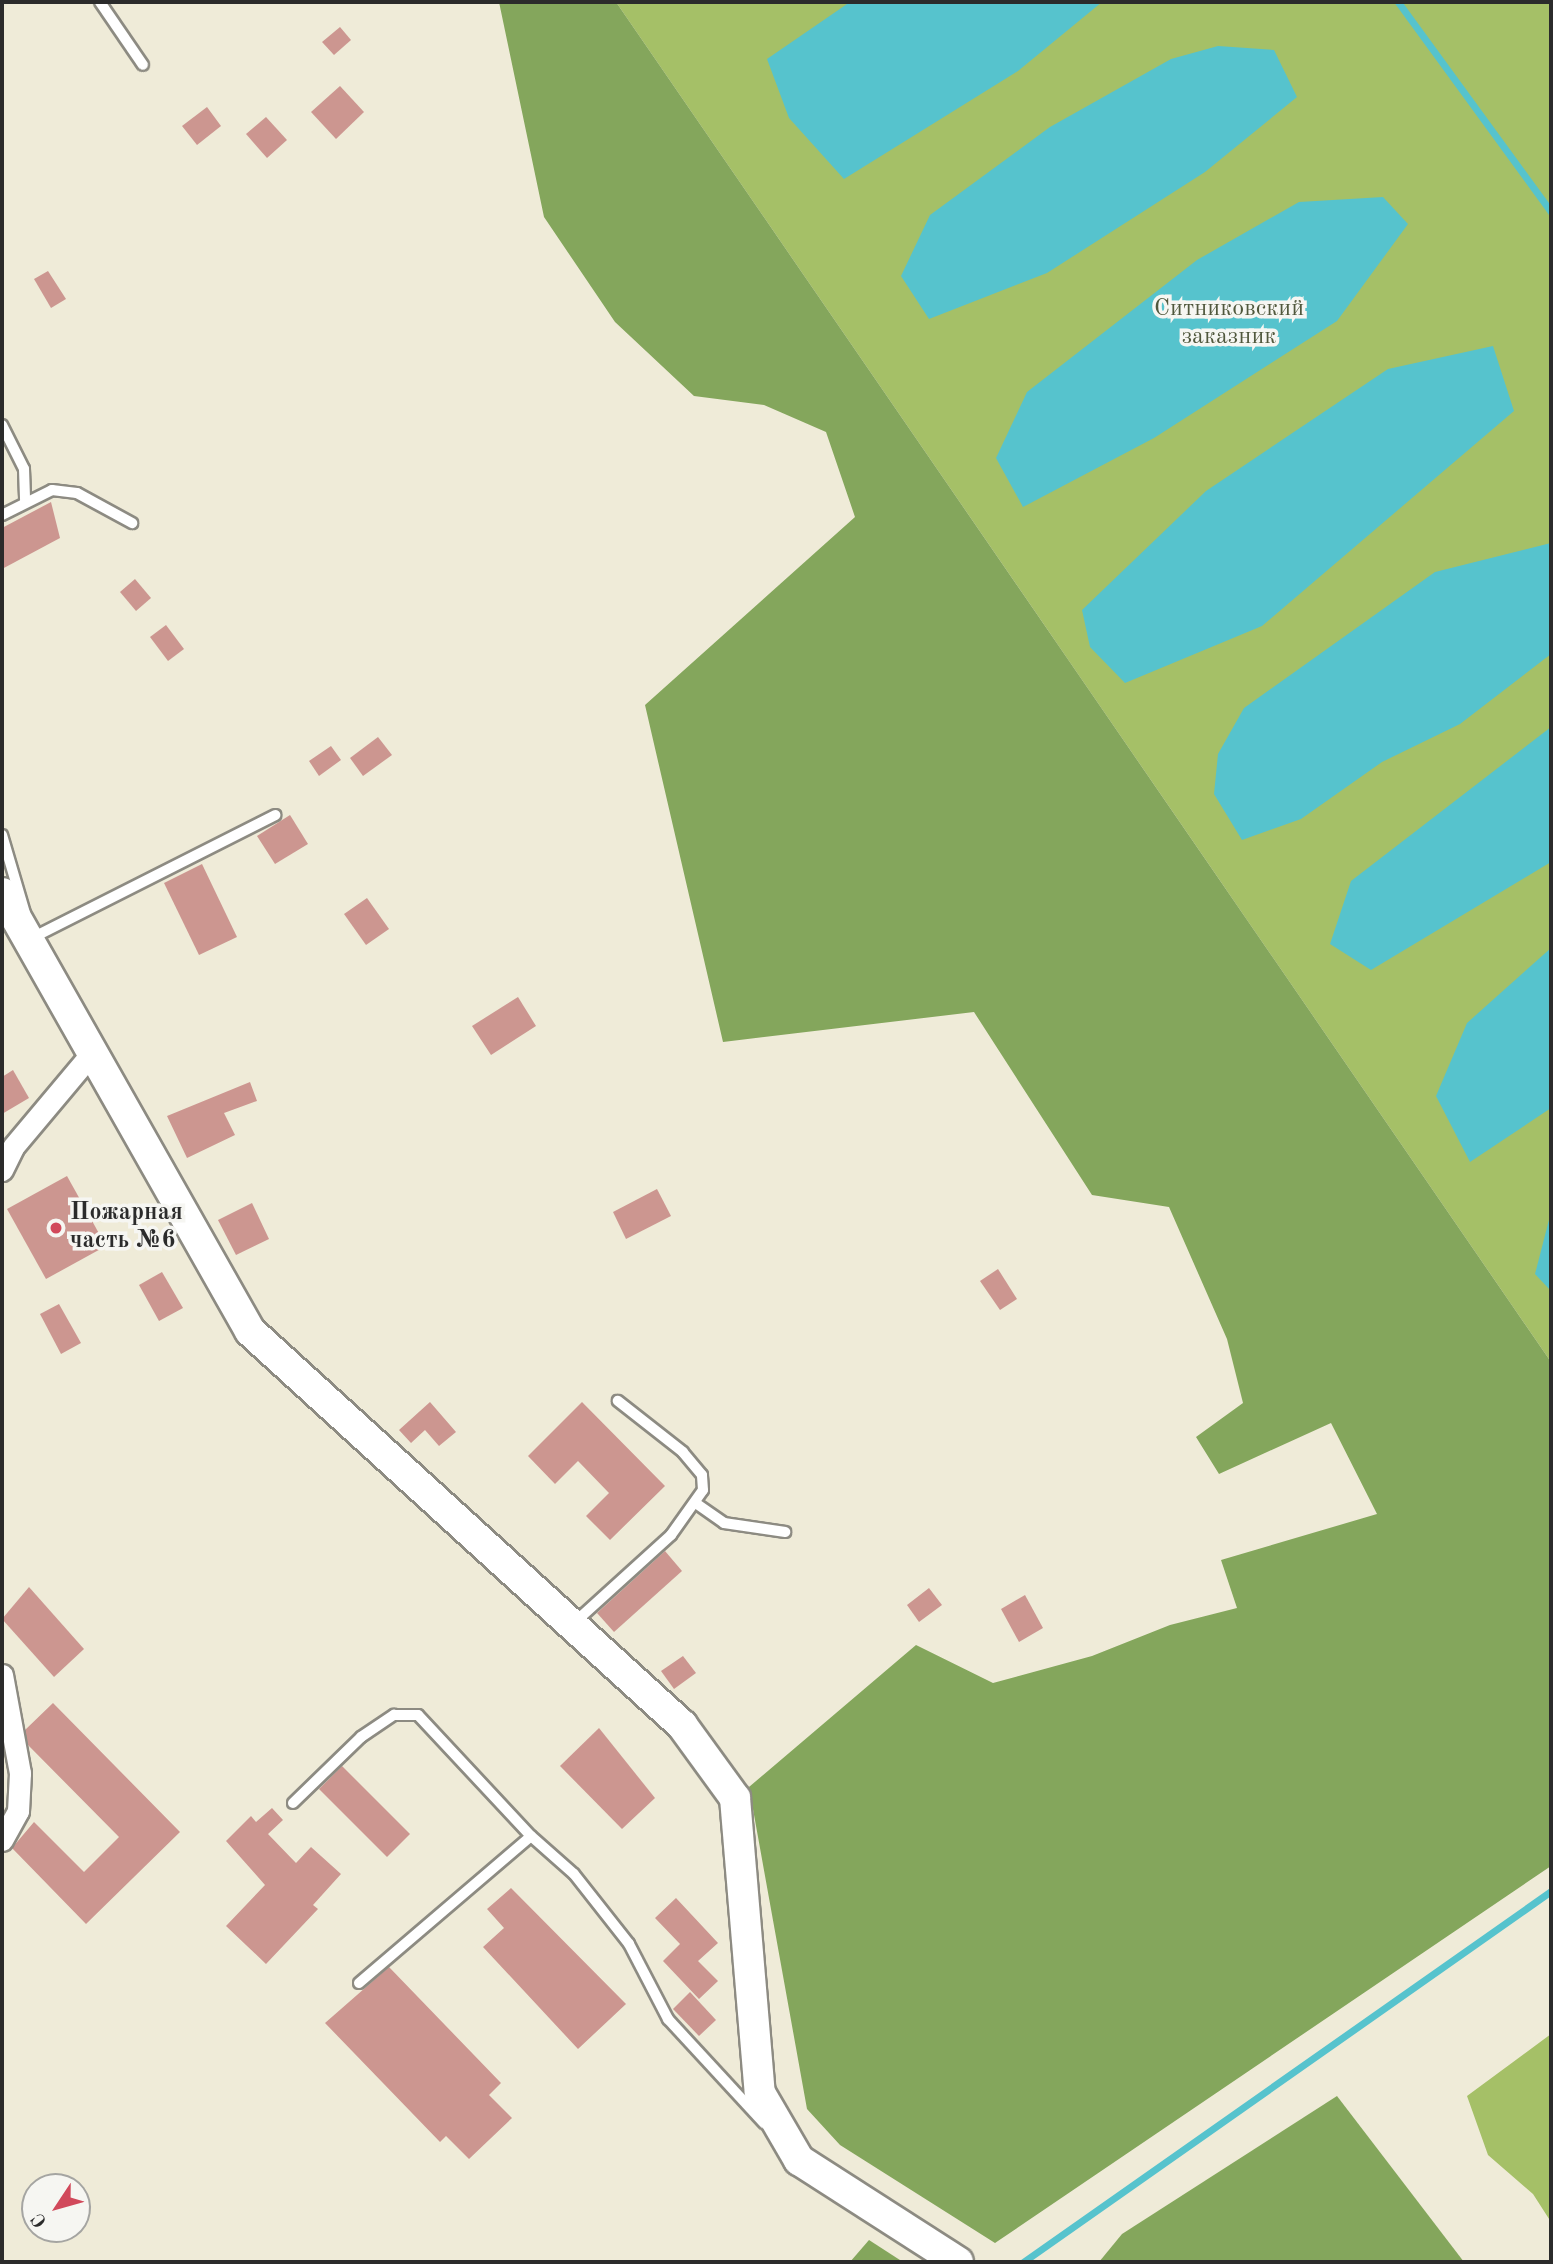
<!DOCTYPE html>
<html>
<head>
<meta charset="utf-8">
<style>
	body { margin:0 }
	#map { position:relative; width:1553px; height:2264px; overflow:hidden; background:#efebd8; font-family:"Old Standard TT",serif }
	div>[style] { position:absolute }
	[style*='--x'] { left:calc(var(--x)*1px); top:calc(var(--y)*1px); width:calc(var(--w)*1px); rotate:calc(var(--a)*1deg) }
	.green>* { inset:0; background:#a5c067 }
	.forest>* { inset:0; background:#84a65c }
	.water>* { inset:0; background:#56c3cd }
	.stream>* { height:7px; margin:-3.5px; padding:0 3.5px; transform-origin:3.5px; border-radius:3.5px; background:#56c3cd }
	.building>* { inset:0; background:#cc9690 }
	.roads { filter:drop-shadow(2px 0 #8d8b82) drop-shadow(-2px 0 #8d8b82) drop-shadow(0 2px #8d8b82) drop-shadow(0 -2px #8d8b82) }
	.lane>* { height:10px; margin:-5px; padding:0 5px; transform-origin:5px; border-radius:5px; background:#fff }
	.street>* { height:21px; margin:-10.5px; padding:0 10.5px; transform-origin:10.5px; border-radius:10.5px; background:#fff }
	.secondary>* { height:30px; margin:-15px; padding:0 15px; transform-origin:15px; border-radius:15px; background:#fff }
	.dots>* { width:19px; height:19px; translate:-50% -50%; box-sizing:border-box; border:4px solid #f6f6f2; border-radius:50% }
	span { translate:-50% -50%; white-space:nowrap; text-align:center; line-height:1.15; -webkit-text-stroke:7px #f6f6f2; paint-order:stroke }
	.park-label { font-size:24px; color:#50583d }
	.poi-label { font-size:24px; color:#2b2b2b; font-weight:700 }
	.left { translate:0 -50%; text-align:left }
	.frame { position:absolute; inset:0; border:4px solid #2b2b2b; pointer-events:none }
	.north { position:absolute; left:21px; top:2173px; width:70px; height:70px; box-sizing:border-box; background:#f6f6f2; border:2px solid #a5a5a2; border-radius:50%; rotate:234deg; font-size:19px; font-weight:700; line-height:28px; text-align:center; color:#2b2b2b }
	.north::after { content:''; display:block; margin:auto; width:24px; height:32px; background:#d1495b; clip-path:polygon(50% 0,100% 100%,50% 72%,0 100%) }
</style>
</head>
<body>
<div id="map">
	<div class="green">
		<div style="clip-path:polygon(616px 2px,1551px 2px,1551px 1362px)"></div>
		<div style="clip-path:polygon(1551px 2034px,1551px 2222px,1533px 2194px,1488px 2155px,1467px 2096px)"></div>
	</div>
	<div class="forest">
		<div style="clip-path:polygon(499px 2px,616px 2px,1551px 1362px,1551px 1866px,995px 2243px,840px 2145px,807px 2109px,749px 1787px,916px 1645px,993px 1683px,1092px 1656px,1170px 1625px,1237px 1608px,1221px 1560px,1377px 1514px,1331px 1423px,1219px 1474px,1196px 1437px,1243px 1403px,1227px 1339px,1169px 1207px,1092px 1195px,974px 1012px,723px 1042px,645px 705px,855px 517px,826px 432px,764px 405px,694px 396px,615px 322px,544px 217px)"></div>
		<div style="clip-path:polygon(1337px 2096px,1464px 2262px,1099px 2262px,1122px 2234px)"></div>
		<div style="clip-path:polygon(869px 2240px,903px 2262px,850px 2262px)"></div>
	</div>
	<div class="water">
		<div style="clip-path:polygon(850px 2px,1102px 2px,1018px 71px,844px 179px,789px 118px,767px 59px)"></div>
		<div style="clip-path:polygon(1218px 46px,1274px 50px,1297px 97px,1205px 172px,1047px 273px,929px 319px,901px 276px,930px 215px,1050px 127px,1171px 59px)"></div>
		<div style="clip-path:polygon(1383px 197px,1408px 224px,1337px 321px,1154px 438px,1023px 507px,996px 458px,1027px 392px,1197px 260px,1299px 202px)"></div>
		<div style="clip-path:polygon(1493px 346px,1514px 411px,1262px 626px,1125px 683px,1090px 647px,1082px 610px,1206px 491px,1388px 369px)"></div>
		<div style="clip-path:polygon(1551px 543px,1551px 654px,1460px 724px,1382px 762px,1301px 819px,1242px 840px,1214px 794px,1218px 754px,1244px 708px,1435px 572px)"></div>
		<div style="clip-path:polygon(1551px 727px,1551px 862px,1371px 970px,1330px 944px,1351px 881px)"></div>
		<div style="clip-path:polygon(1551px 948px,1551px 1108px,1470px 1162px,1436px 1096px,1467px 1023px)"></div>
		<div style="clip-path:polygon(1551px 1212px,1551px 1291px,1535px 1274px)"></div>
	</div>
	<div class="stream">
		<div style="--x:1398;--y:2;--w:260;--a:53.9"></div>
		<div style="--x:1023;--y:2262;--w:645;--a:-35.09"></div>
	</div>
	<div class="building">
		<div style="clip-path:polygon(340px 27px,351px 40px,334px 55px,322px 42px)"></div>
		<div style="clip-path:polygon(340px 86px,364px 112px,336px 139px,311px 112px)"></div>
		<div style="clip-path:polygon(207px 107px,221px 126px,197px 145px,182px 126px)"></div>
		<div style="clip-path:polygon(266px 117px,287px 140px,267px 158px,246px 134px)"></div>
		<div style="clip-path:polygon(48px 271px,66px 299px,51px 308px,34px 279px)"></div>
		<div style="clip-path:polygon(51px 502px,60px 538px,2px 569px,2px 528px)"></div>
		<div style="clip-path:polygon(135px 579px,151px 598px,136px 611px,120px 592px)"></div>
		<div style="clip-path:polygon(166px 625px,184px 649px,168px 661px,150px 637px)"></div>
		<div style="clip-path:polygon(378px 737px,392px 755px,363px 776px,350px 758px)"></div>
		<div style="clip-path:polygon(331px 746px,341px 760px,319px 776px,309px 761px)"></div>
		<div style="clip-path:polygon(290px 815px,308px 844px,275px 864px,257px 836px)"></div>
		<div style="clip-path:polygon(202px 864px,237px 937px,199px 955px,164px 883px)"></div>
		<div style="clip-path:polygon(367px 898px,389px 929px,366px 945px,344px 914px)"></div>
		<div style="clip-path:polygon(518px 997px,536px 1026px,491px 1055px,472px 1026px)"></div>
		<div style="clip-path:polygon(13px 1070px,29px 1098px,2px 1114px,2px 1077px)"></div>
		<div style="clip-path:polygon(250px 1082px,257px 1101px,224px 1113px,235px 1135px,187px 1158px,167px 1116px)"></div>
		<div style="clip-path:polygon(67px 1176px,106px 1246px,46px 1279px,7px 1209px)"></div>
		<div style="clip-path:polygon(657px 1189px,671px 1216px,626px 1239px,613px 1212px)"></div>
		<div style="clip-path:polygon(252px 1203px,269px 1239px,236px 1255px,218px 1220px)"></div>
		<div style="clip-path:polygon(998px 1269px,1017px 1299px,1000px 1310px,980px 1281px)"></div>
		<div style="clip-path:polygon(162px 1272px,183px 1308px,159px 1321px,139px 1285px)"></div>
		<div style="clip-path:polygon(59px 1304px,81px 1343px,61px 1354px,40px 1314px)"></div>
		<div style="clip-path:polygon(430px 1402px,456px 1432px,439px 1446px,425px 1430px,411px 1443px,399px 1430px)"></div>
		<div style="clip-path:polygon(582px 1402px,665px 1486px,610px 1540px,586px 1516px,609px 1493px,578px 1461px,555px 1484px,528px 1456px)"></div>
		<div style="clip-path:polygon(665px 1551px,682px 1571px,614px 1632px,597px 1613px)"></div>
		<div style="clip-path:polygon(29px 1587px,84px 1649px,54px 1677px,2px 1619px)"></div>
		<div style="clip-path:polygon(929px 1588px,942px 1605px,919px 1622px,907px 1605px)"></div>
		<div style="clip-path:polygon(1025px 1595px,1043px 1628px,1019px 1642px,1001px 1609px)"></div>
		<div style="clip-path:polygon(683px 1656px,696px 1673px,674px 1689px,661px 1671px)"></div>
		<div style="clip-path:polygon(53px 1703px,180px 1832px,86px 1924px,12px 1848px,34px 1822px,84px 1872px,119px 1837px,28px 1745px,25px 1730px)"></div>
		<div style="clip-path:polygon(599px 1728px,655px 1798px,622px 1829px,560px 1766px)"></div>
		<div style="clip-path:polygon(342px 1766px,410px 1834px,387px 1857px,319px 1789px)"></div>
		<div style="clip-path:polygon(272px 1808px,283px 1820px,268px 1834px,296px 1863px,311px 1847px,341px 1874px,313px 1905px,318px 1909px,266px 1964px,226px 1926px,265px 1885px,226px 1841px,251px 1816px,256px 1822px)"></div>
		<div style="clip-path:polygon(511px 1888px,626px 2004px,578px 2049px,483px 1947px,504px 1928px,487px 1909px)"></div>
		<div style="clip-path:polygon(676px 1898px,718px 1943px,698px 1961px,718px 1981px,699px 1999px,663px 1961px,680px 1944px,655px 1918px)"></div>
		<div style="clip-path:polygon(389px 1967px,501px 2083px,489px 2095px,512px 2118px,469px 2159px,446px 2136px,440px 2142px,325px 2023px)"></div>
		<div style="clip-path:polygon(690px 1992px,716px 2020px,699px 2036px,673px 2009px)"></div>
	</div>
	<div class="roads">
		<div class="lane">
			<div style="--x:100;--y:2;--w:76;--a:55.7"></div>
			<div style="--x:2;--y:425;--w:49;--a:63.4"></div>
			<div style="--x:24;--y:469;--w:33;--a:88"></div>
			<div style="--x:2;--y:515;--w:56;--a:-26.6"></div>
			<div style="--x:52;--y:490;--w:25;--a:7"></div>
			<div style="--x:77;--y:493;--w:63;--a:28.6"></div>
			<div style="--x:2;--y:835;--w:81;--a:73.6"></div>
			<div style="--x:30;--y:939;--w:275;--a:-26.8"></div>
			<div style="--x:697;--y:1504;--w:33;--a:35"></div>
			<div style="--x:724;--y:1523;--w:62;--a:8.4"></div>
			<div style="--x:574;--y:1623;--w:131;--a:-42.2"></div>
			<div style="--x:671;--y:1535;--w:55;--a:-54.6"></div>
			<div style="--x:703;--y:1490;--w:15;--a:-94"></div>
			<div style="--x:702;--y:1475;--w:30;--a:-130"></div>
			<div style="--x:683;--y:1452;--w:83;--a:-141.9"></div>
			<div style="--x:293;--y:1803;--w:95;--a:-44.1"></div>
			<div style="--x:361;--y:1737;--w:40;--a:-34"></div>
			<div style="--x:394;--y:1715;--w:24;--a:0"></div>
			<div style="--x:418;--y:1715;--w:166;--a:47"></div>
			<div style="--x:359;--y:1983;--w:226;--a:-40.5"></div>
			<div style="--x:531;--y:1836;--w:57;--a:41.5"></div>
			<div style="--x:574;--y:1874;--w:89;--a:51.8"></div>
			<div style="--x:629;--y:1944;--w:85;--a:62.5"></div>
			<div style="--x:668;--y:2019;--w:142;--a:47.3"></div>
		</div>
		<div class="street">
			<div style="--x:2;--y:1170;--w:25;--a:-64"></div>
			<div style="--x:13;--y:1147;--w:123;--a:-50"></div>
			<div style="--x:2;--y:1675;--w:100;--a:79.6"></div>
			<div style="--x:20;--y:1773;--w:38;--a:93"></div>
			<div style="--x:18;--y:1811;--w:33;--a:119"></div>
		</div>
		<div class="secondary">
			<div style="--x:2;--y:893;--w:503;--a:60.48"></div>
			<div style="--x:250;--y:1331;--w:585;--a:42.37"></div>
			<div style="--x:682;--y:1725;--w:90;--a:54"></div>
			<div style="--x:735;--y:1798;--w:296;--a:85.2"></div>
			<div style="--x:760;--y:2093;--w:78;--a:59.8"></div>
			<div style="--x:799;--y:2160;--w:189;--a:32.7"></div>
		</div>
	</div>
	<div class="dots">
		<div style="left:56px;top:1228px;background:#d1495b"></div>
	</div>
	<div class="park-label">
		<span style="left:1229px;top:324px">Ситниковский<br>заказник</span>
	</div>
	<div class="poi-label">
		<span class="left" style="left:70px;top:1228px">Пожарная<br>часть №6</span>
	</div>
	<div class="frame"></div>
	<div class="north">С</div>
</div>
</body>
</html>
